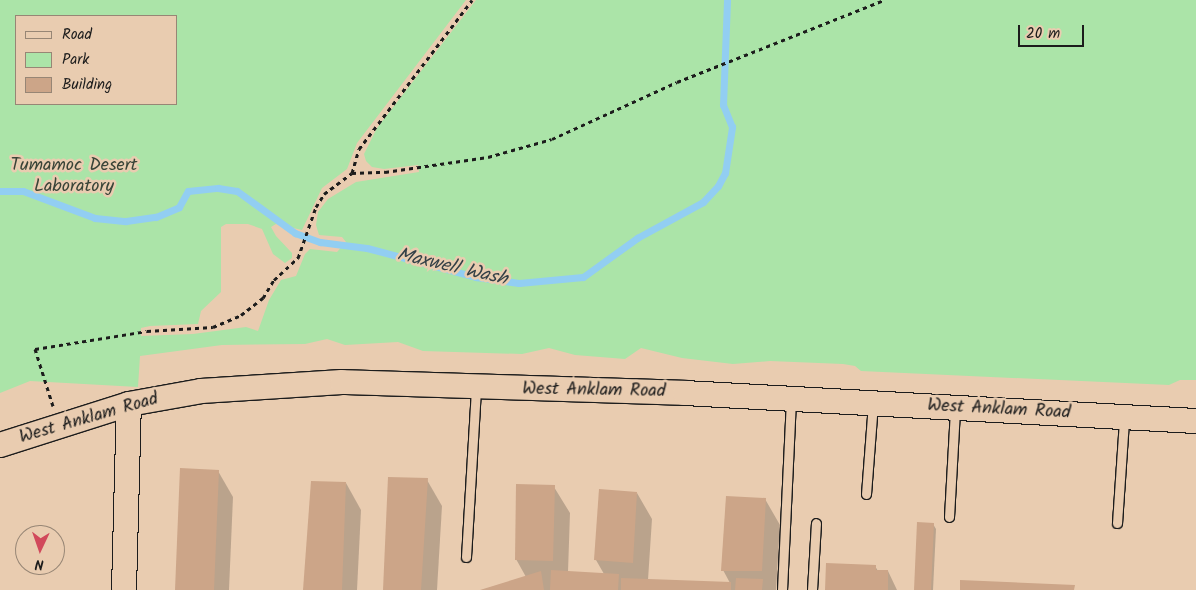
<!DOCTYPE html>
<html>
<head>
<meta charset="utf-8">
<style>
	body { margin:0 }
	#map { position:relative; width:1196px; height:590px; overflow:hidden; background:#e9ccb0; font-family:Kalam,sans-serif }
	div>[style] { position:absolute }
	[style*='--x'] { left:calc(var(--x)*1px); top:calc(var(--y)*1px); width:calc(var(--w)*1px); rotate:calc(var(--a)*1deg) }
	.green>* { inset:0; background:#abe4a8 }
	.shadow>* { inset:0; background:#0003 }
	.stream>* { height:7px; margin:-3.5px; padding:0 3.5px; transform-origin:3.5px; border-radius:3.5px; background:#92cef2 }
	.building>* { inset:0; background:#cca588 }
	.path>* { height:3px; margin-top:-1.5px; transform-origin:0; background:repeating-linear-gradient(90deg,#1c1c1c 0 4px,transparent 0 8px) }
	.roads { filter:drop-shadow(1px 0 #1c1c1c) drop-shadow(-1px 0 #1c1c1c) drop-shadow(0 1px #1c1c1c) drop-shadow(0 -1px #1c1c1c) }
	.lane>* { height:9px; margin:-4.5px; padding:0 4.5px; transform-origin:4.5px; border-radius:4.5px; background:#e9ccb0 }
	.secondary>* { height:24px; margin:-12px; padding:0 12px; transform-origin:12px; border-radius:12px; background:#e9ccb0 }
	span { translate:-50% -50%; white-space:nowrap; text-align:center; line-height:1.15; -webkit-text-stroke:5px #e9ccb0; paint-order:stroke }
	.park-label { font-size:18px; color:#394438 }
	.street-label { font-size:18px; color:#1c1c1c }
	.water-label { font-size:19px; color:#344047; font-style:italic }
	.legend { position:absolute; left:15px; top:15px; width:162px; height:90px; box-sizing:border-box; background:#e9ccb0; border:1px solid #978675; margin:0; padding:6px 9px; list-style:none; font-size:15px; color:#1c1c1c }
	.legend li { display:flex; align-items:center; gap:10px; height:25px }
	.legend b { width:25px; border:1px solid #978675 }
	.north { position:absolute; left:15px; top:525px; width:50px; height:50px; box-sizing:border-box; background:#e9ccb0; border:1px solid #978675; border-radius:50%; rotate:183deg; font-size:14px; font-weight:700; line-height:20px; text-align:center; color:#1c1c1c }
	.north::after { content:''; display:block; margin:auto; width:18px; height:22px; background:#d1495b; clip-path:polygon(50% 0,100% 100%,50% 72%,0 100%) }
	.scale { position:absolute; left:1018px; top:25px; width:66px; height:22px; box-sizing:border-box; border:2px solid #1c1c1c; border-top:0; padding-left:6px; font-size:15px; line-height:18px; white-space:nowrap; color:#1c1c1c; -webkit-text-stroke:4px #e9ccb0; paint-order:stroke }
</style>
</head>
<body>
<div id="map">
	<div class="green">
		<div style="clip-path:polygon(evenodd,0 0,466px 0,357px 143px,347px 169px,322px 188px,302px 230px,276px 224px,271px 227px,276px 236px,292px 253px,292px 258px,285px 263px,273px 254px,262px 229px,248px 224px,226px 224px,221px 227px,221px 292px,201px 311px,198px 324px,150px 326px,141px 328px,141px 336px,193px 334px,246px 327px,258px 331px,269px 300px,281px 280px,296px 276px,305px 254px,310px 249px,337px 252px,346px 242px,342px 237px,319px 235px,316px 225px,318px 212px,328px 199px,356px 182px,419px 172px,418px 165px,384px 169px,372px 167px,366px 161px,364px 154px,377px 128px,476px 0,1196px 0,1196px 380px,1180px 380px,1169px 385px,861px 371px,855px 366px,843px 364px,770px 361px,733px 364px,682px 358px,641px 348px,625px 359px,575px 355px,549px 348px,522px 354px,423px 351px,398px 342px,345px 345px,327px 339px,305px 344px,222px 345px,140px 356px,138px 387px,30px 381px,0 393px,0 0,16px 16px,176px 16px,176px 104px,16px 104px,16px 16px)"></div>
	</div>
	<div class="shadow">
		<div style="clip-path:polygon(218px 471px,233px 497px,229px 590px,177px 590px)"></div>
		<div style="clip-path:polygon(427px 480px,442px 506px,437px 590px,384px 590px)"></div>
		<div style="clip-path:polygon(346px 483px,361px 510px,357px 590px,305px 590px)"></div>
		<div style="clip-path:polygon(554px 487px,570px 513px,568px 572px,604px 574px,596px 560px,637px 493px,652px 519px,648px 580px,730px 583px,723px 570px,765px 499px,780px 525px,776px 590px,482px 590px,526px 577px,516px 559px)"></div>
		<div style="clip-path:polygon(933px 524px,936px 529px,933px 590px,915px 590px)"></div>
		<div style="clip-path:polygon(875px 566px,878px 571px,888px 571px,897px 590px,826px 590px)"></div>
	</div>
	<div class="stream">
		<div style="--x:0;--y:191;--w:23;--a:0"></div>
		<div style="--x:23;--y:191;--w:77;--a:20.6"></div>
		<div style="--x:95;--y:218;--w:31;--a:6"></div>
		<div style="--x:126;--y:221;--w:30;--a:-8"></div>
		<div style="--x:156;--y:217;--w:25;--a:-23"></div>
		<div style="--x:179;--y:207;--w:18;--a:-61"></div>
		<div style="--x:188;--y:191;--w:30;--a:-6"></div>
		<div style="--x:218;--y:188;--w:19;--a:9"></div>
		<div style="--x:237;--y:191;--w:72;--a:35.9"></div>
		<div style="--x:295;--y:233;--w:27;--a:20"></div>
		<div style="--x:320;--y:242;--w:47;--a:7.3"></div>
		<div style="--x:367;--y:248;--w:113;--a:14.9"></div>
		<div style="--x:476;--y:277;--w:43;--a:7.9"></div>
		<div style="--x:519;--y:283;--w:64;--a:-5.4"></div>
		<div style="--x:583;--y:277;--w:67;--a:-35.8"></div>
		<div style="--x:637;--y:238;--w:75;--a:-28.6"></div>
		<div style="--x:703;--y:202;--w:22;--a:-47"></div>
		<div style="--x:718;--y:186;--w:15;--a:-62"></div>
		<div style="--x:725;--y:173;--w:47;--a:-81.3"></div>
		<div style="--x:732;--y:127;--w:24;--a:-112"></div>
		<div style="--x:723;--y:105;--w:105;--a:-87.8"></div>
	</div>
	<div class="building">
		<div style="clip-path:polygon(180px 468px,219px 470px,214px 590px,175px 590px)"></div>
		<div style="clip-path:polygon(388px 477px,428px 478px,421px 590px,383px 590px)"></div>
		<div style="clip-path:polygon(311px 481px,346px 482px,342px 590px,303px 590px)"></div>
		<div style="clip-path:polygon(516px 484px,555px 485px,553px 561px,515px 560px)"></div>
		<div style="clip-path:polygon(599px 489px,637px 492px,633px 563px,594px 560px)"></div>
		<div style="clip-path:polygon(726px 496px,766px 498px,762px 571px,721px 571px)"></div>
		<div style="clip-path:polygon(917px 522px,934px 523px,931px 590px,914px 590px)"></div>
		<div style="clip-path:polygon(826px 563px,876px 565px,876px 570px,888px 570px,888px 590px,825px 590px)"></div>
		<div style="clip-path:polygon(551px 570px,619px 574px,618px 590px,550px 590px)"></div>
		<div style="clip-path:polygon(541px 571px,544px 590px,480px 590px)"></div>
		<div style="clip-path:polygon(621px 578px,731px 582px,731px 590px,621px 590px)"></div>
		<div style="clip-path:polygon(736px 578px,763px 579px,762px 590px,735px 590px)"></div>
		<div style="clip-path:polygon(960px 580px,1075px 585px,1074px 590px,960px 590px)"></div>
	</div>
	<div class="path">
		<div style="--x:352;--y:173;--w:33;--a:-2"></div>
		<div style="--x:385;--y:172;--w:104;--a:-8.3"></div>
		<div style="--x:488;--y:157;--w:66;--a:-15.7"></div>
		<div style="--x:552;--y:139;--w:137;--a:-24.5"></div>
		<div style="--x:677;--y:82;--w:223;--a:-21.6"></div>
		<div style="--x:53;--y:406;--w:60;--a:-107.5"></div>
		<div style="--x:35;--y:349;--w:113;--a:-9.1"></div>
		<div style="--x:147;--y:331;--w:66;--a:-3.5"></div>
		<div style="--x:213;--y:327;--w:30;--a:-23"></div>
		<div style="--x:241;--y:315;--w:28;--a:-38"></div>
		<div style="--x:263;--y:298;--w:21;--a:-59"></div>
		<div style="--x:274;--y:280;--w:33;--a:-43"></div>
		<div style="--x:298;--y:258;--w:54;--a:-70.6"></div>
		<div style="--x:316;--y:207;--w:15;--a:-58"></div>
		<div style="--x:324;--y:194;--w:35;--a:-37"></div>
		<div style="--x:352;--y:173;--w:25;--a:-74"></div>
		<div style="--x:359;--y:149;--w:187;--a:-52.8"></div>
	</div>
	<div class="roads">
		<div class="lane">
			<div style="--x:866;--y:494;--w:90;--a:-85.6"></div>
			<div style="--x:949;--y:517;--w:109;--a:-86.8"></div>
			<div style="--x:1117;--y:523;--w:104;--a:-86.1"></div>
			<div style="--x:466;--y:557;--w:169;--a:-86.6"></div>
			<div style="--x:782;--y:590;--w:191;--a:-87.3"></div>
			<div style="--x:812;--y:590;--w:67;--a:-86.6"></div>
		</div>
		<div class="secondary">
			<div style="--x:0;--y:445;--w:135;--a:-17.6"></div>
			<div style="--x:129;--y:404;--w:73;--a:-10.2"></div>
			<div style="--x:201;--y:391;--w:141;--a:-3.7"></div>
			<div style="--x:342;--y:382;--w:343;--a:1.8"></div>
			<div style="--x:685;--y:393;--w:512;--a:3.14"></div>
			<div style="--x:124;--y:590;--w:186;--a:-88.5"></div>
		</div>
	</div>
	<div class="park-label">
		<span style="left:74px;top:177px">Tumamoc Desert<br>Laboratory</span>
	</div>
	<div class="street-label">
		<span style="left:594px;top:391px;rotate:1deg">West Anklam Road</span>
		<span style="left:999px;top:410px;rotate:3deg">West Anklam Road</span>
		<span style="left:89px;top:419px;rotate:-16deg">West Anklam Road</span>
	</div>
	<div class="water-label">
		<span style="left:452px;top:268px;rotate:13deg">Maxwell Wash</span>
	</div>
	<ul class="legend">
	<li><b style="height:6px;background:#e9ccb0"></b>Road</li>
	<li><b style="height:14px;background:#abe4a8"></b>Park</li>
	<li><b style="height:14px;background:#cca588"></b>Building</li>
	</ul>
	<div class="north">N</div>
	<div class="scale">20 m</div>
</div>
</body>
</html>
